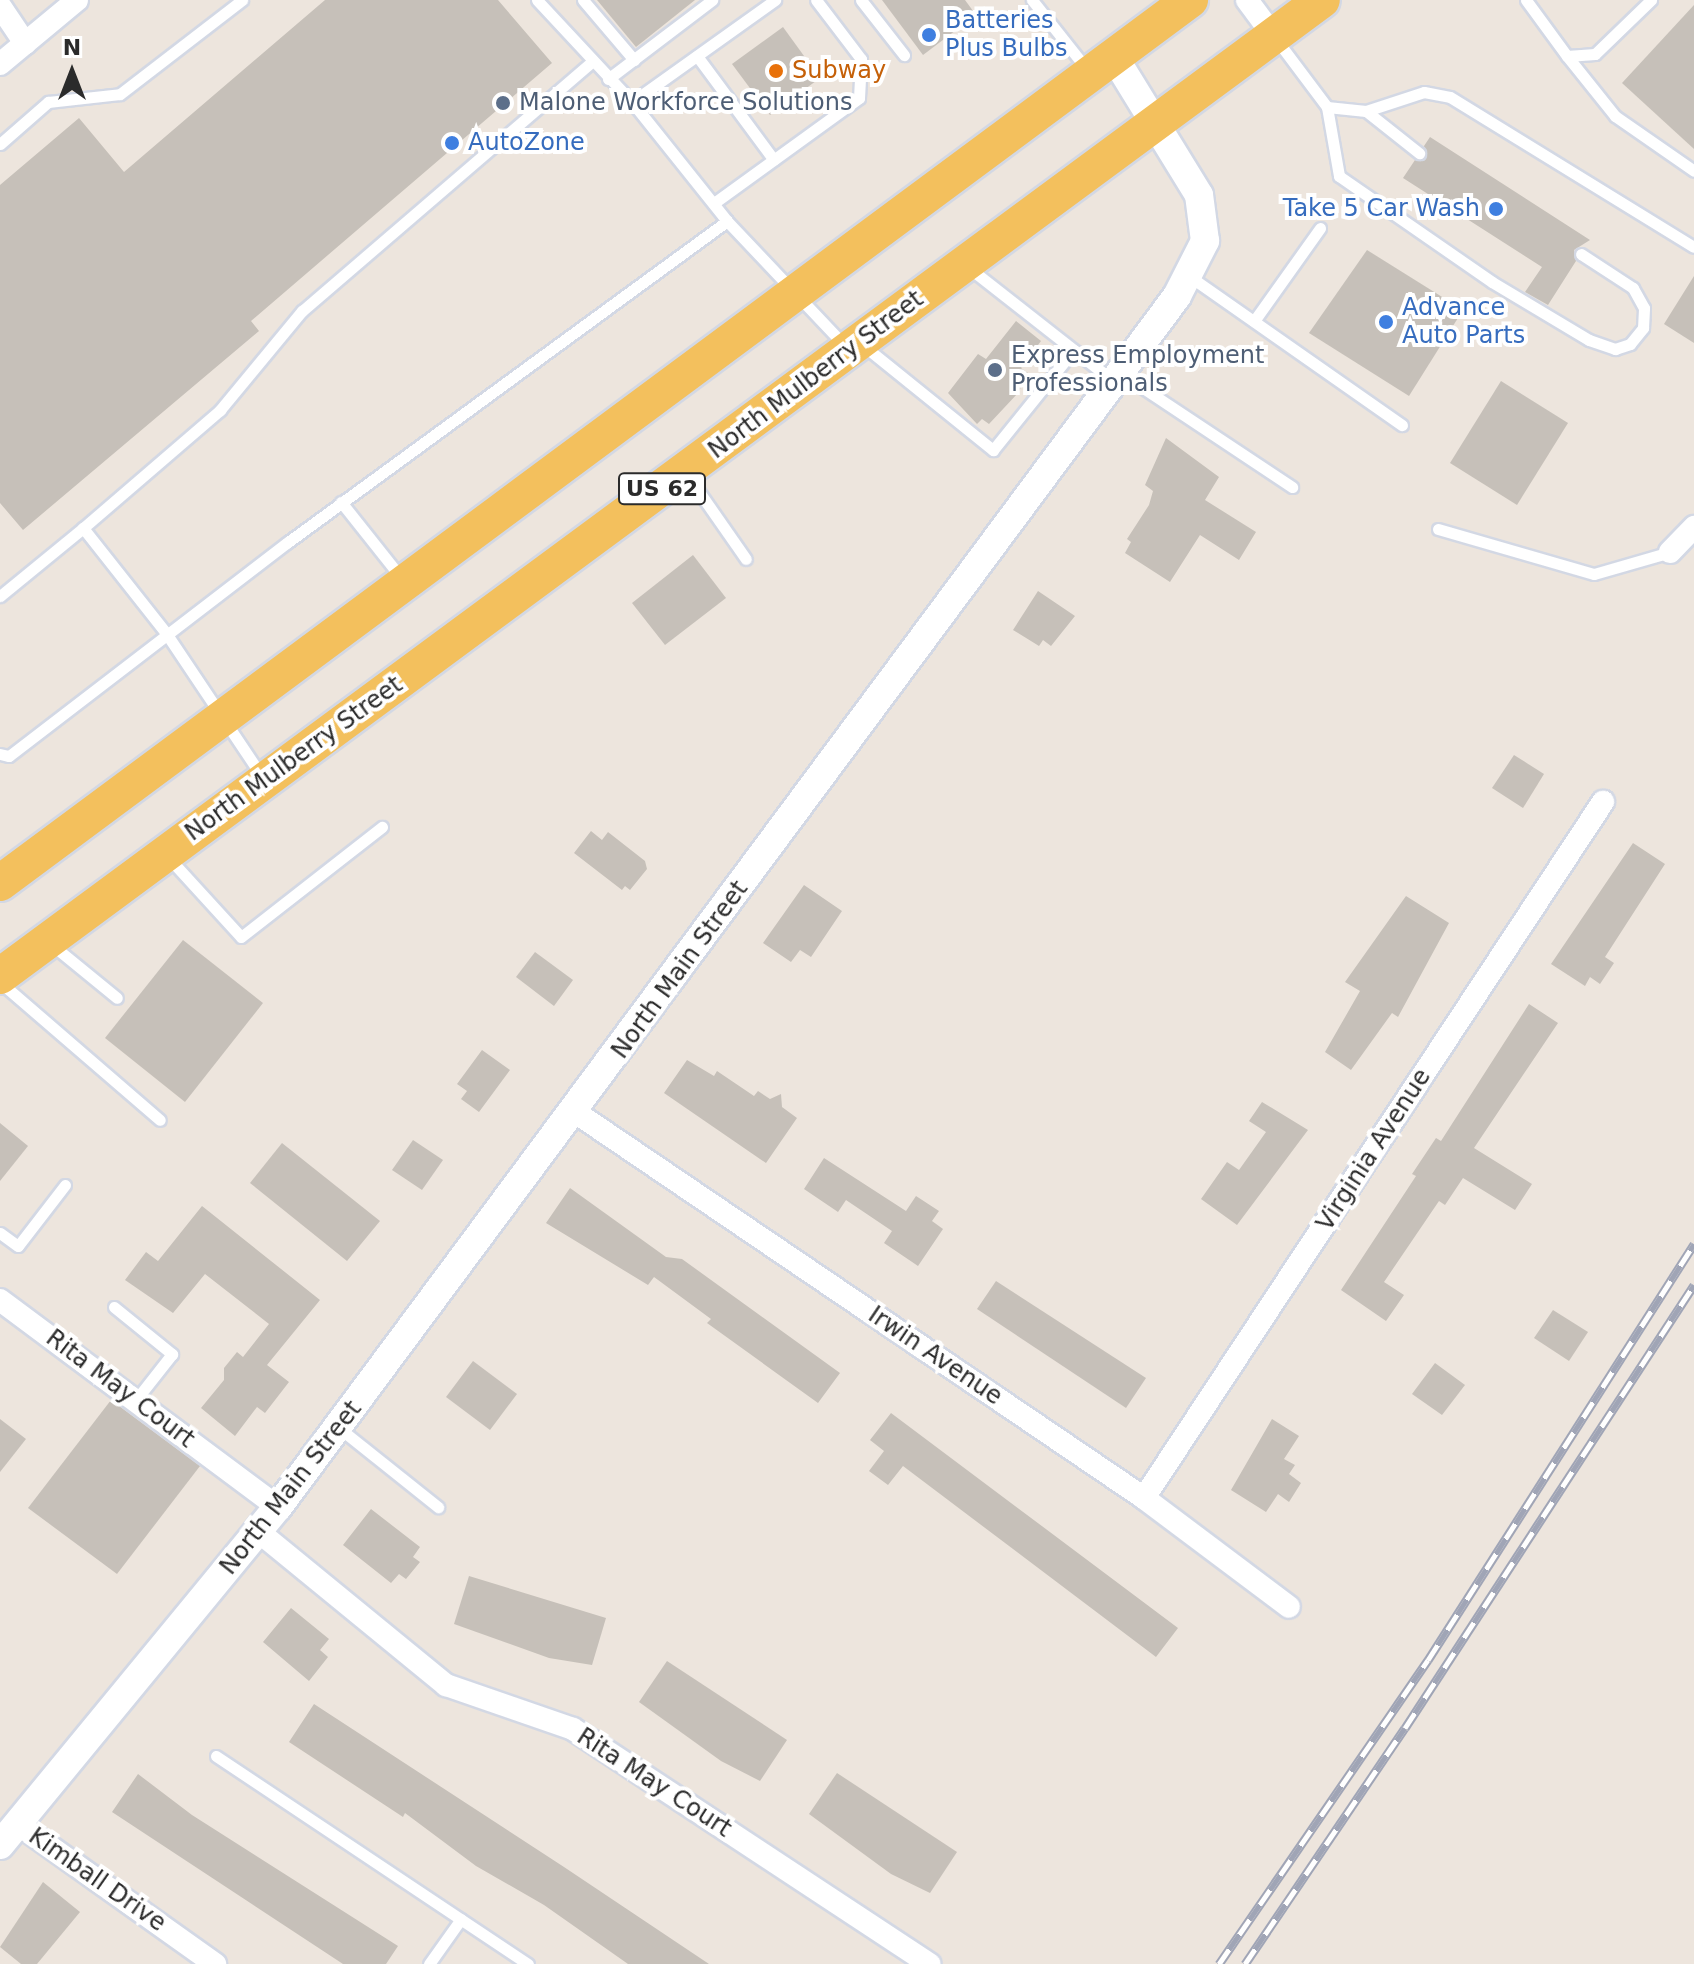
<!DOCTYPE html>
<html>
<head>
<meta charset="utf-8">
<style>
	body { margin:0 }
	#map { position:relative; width:1694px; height:1964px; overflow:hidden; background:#ede5dd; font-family:"DejaVu Sans",sans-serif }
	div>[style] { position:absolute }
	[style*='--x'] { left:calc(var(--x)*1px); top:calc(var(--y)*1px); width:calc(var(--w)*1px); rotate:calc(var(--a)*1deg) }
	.building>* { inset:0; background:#c6c0b9 }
	.roads { filter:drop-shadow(2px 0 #d3d8e4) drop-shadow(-2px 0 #d3d8e4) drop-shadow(0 2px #d3d8e4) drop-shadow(0 -2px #d3d8e4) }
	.service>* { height:11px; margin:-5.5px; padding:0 5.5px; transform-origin:5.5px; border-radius:5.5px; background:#fff }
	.minor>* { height:22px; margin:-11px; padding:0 11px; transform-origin:11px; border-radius:11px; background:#fff }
	.tertiary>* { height:28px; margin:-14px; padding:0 14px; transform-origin:14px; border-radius:14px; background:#fff }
	.primary>* { height:36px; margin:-18px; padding:0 18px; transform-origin:18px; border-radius:18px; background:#f3c05d }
	.rail>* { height:9px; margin-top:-4.5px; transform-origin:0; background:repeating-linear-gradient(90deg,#fff 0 18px,#a0a5b6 0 36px); box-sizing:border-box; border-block:2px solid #a0a5b6 }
	.dots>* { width:22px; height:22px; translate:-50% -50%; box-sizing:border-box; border:4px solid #fff; border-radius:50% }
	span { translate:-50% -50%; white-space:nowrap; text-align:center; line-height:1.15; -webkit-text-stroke:8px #fff; paint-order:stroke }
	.shield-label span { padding:2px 6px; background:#fff; border:2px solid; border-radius:6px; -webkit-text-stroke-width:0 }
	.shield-label { font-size:22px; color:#2b2b2b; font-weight:700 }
	.shop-label { font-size:24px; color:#366cbe }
	.left { translate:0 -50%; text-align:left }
	.right { translate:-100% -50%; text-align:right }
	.food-label { font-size:24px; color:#c56008 }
	.service-label { font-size:24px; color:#4e5e75 }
	.street-label { font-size:24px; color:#2b2b2b }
	.north { position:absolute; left:32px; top:32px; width:80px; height:80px; -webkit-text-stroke:6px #fff; paint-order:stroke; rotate:0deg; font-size:22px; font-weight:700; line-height:32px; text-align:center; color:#2b2b2b }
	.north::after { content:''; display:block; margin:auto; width:28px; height:36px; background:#2b2b2b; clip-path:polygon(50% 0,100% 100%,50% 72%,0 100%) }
</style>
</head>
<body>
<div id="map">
	<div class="building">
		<div style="clip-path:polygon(325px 0,498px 0,552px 63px,251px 321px,259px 331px,23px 530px,0 503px,0 185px,79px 118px,124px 172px)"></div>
		<div style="clip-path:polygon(597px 0,695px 0,636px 47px)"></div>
		<div style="clip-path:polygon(882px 0,965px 0,976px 15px,923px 55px)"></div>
		<div style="clip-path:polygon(1694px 5px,1694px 149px,1622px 83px)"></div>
		<div style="clip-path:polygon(783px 27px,820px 78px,770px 115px,732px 64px)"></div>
		<div style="clip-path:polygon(1430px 137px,1590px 240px,1574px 250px,1576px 261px,1548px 305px,1525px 292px,1542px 267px,1403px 178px,1415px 160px,1426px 158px,1424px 146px)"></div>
		<div style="clip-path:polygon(1367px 250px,1463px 310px,1409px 396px,1309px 333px)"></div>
		<div style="clip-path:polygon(1694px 276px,1694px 343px,1664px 324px)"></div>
		<div style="clip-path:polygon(1016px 321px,1041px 341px,1021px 368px,1028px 373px,1018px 393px,989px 424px,982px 419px,977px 424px,948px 393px,978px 354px,986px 359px)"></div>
		<div style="clip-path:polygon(1501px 381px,1568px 423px,1517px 505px,1450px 463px)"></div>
		<div style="clip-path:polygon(1166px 438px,1219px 477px,1205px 500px,1256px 532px,1239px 560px,1200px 535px,1170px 582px,1125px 553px,1131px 542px,1127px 539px,1149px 505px,1153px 491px,1145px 485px)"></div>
		<div style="clip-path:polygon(693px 555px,726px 598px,665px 645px,632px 603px)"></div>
		<div style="clip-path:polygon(1038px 591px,1075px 616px,1051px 646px,1043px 640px,1039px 646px,1013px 630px)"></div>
		<div style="clip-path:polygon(1514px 755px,1544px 774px,1523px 808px,1492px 788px)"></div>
		<div style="clip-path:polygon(591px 831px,602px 840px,608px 832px,645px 861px,647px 869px,630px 890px,625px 886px,622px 890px,574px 853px)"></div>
		<div style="clip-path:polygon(1633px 843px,1665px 864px,1605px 957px,1614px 963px,1600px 984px,1590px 977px,1585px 986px,1551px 964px)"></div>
		<div style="clip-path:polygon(804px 885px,842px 911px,811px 957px,800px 950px,791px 962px,763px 943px)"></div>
		<div style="clip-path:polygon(1406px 896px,1449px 923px,1398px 1017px,1392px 1013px,1351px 1070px,1325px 1052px,1360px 991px,1345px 982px)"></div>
		<div style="clip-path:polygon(183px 940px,263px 1003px,185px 1102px,105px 1038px)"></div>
		<div style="clip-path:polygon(535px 952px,573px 980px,554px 1006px,516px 977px)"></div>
		<div style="clip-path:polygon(1529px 1004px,1558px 1023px,1474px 1148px,1532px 1184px,1515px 1210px,1463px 1178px,1445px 1205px,1439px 1201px,1384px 1282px,1404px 1295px,1386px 1321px,1341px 1290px,1416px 1176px,1412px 1174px,1436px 1138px,1441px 1141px)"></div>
		<div style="clip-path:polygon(482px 1050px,510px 1070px,479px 1112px,461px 1099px,467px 1091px,457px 1084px)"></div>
		<div style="clip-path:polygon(687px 1060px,714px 1076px,717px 1071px,754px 1096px,758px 1091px,770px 1099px,781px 1094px,782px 1107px,797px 1118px,766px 1163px,664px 1093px)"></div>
		<div style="clip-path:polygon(1262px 1102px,1308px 1130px,1237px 1225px,1201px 1199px,1227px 1162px,1239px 1170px,1266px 1132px,1249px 1121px)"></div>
		<div style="clip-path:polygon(0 1123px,28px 1146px,0 1181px)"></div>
		<div style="clip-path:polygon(413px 1140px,443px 1160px,422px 1190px,392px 1170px)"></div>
		<div style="clip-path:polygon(282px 1143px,380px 1221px,347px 1261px,250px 1183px)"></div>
		<div style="clip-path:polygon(824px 1158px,906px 1211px,916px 1196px,939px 1211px,932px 1221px,943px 1229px,918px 1266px,884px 1243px,892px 1231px,846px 1200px,838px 1212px,804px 1189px)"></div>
		<div style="clip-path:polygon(570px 1188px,666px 1257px,682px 1259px,840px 1373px,818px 1403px,707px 1323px,711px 1319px,654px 1277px,648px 1285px,546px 1223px)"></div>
		<div style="clip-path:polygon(202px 1206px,320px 1300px,267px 1365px,289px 1382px,265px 1413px,257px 1407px,235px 1436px,201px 1408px,224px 1380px,224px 1368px,237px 1352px,243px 1357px,269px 1324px,205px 1274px,173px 1313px,125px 1280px,146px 1252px,158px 1261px)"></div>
		<div style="clip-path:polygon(996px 1281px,1146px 1378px,1126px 1408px,977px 1309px)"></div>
		<div style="clip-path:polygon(1553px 1310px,1588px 1332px,1569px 1361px,1534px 1338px)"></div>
		<div style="clip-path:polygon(473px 1361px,517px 1394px,490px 1430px,446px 1397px)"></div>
		<div style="clip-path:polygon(1435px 1363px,1465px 1385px,1442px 1415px,1412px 1394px)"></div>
		<div style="clip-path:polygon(111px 1400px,200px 1466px,117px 1574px,28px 1508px)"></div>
		<div style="clip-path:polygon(891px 1413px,1178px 1628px,1156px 1657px,903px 1466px,888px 1485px,869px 1471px,884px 1451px,870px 1440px)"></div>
		<div style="clip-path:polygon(0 1419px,26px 1439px,0 1472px)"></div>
		<div style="clip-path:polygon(1272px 1419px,1299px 1436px,1284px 1459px,1295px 1465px,1289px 1474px,1301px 1483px,1289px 1502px,1278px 1494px,1266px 1512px,1231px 1490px)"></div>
		<div style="clip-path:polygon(371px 1509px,420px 1547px,413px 1557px,420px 1562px,406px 1579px,399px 1574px,391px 1583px,343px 1545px)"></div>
		<div style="clip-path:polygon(469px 1576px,606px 1618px,592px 1665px,549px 1658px,454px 1624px)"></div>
		<div style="clip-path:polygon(291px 1608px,329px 1639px,320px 1650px,328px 1657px,309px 1681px,263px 1642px)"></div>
		<div style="clip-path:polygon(667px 1661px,787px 1740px,760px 1781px,721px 1761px,639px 1702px)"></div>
		<div style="clip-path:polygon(314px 1704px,564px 1867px,709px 1964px,628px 1964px,544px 1905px,476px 1866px,405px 1813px,403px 1817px,289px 1742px)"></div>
		<div style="clip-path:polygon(837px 1773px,957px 1852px,930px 1893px,891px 1874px,809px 1814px)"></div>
		<div style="clip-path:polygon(138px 1774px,192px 1815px,398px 1946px,386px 1964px,343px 1964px,112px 1812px)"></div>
		<div style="clip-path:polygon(43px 1882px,80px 1912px,37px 1964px,21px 1964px,0 1947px)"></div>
	</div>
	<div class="roads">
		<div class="service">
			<div style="--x:537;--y:0;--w:139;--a:47"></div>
			<div style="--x:632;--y:102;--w:152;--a:51.4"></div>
			<div style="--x:727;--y:221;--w:173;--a:46.6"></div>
			<div style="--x:583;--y:0;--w:79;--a:49.6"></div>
			<div style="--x:861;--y:0;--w:70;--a:52"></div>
			<div style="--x:1032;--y:0;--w:92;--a:51.6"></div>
			<div style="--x:1526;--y:0;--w:69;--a:53.8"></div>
			<div style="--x:1567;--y:56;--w:28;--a:-4"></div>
			<div style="--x:1595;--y:54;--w:78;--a:-44"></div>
			<div style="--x:1276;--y:39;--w:85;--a:53.1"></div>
			<div style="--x:1327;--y:107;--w:70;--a:80.1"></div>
			<div style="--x:1339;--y:176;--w:186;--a:34.7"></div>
			<div style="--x:1492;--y:282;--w:113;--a:30.9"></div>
			<div style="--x:1589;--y:340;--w:28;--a:19"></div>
			<div style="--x:1615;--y:349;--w:16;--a:-18"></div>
			<div style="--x:1630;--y:344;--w:21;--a:-51"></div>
			<div style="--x:1643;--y:328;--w:20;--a:-87"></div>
			<div style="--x:1644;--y:308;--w:23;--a:-119"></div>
			<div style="--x:1633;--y:288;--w:62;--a:-146.8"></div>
			<div style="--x:697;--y:56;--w:129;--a:53.5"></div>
			<div style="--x:1567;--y:56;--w:77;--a:51.3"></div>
			<div style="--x:1615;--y:116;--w:96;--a:34.8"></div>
			<div style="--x:608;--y:79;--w:131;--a:-37.2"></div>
			<div style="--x:632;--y:102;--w:176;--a:-35.5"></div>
			<div style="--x:1327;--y:107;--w:39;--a:6"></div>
			<div style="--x:1366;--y:111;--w:61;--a:-18.1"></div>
			<div style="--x:1424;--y:92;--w:26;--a:11"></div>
			<div style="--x:1450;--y:97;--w:286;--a:31.6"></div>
			<div style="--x:1366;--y:111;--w:68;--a:38.4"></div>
			<div style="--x:0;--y:144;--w:64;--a:-41.2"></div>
			<div style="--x:48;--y:102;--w:72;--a:-6.3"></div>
			<div style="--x:120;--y:94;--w:154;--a:-37.6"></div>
			<div style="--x:714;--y:203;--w:179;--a:-35.9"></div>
			<div style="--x:859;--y:98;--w:39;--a:-87"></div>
			<div style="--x:861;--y:59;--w:74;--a:-127.3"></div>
			<div style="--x:968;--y:267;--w:183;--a:38.1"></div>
			<div style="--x:1189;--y:276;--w:260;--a:35"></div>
			<div style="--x:1254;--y:321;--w:114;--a:-54.6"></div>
			<div style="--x:864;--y:346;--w:166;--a:38.9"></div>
			<div style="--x:993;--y:450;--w:127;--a:-51.1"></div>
			<div style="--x:1119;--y:372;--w:208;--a:33.6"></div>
			<div style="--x:688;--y:476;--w:101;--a:55.1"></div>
			<div style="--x:341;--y:502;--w:100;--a:51.5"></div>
			<div style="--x:1438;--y:529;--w:162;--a:16.1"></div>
			<div style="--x:1594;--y:574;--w:79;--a:-16.1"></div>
			<div style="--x:0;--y:596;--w:107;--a:-39.3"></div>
			<div style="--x:0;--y:754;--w:9;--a:13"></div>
			<div style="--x:9;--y:756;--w:352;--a:-37.5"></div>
			<div style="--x:288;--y:542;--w:544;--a:-36.17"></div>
			<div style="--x:263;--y:778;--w:174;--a:-123.8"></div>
			<div style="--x:166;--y:633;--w:134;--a:-128.3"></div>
			<div style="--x:83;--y:528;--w:181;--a:-40.7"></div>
			<div style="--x:220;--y:410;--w:129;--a:-50.4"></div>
			<div style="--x:302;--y:311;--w:382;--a:-40.7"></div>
			<div style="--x:168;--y:857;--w:108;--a:47.6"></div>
			<div style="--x:241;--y:937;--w:179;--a:-38"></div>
			<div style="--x:51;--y:944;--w:85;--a:39.3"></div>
			<div style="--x:0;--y:982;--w:211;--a:40.8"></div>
			<div style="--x:0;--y:1233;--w:22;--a:36"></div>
			<div style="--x:18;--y:1246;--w:77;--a:-52.4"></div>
			<div style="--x:114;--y:1307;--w:75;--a:39"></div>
			<div style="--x:172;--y:1354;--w:60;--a:128.2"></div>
			<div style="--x:339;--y:1428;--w:127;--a:38.6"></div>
			<div style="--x:216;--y:1756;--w:375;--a:33.7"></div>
			<div style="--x:429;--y:1964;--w:55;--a:-54.6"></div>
		</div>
		<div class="minor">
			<div style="--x:1247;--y:0;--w:44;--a:53.4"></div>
			<div style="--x:0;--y:6;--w:45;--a:56"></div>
			<div style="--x:0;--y:64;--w:100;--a:-39.7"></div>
			<div style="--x:1670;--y:552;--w:35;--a:-46"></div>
			<div style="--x:575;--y:1112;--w:688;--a:34.15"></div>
			<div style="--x:1144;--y:1498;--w:181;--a:36.9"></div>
			<div style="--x:0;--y:1300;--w:347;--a:36.7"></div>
			<div style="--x:1144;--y:1498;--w:834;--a:-56.6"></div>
			<div style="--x:259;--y:1532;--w:242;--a:39.3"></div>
			<div style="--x:446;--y:1685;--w:134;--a:19.1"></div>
			<div style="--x:573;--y:1729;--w:427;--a:33.4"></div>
			<div style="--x:18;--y:1824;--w:242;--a:35.4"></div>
		</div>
		<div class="tertiary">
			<div style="--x:0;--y:1845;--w:438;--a:-50.6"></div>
			<div style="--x:278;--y:1507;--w:1508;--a:-53.41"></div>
			<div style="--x:1177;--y:296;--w:62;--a:-63"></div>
			<div style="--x:1205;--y:241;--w:46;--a:-97.4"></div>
			<div style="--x:1199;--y:195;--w:162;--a:-121.6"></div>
		</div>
		<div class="primary">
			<div style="--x:0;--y:883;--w:1482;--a:-36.58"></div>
			<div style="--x:0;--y:976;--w:1643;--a:-36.44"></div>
		</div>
	</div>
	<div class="rail">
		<div style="--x:1219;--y:1964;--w:369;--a:-55.5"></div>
		<div style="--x:1428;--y:1660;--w:494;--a:-57.4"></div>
		<div style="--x:1245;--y:1964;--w:285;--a:-55.9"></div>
		<div style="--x:1405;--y:1728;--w:529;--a:-56.88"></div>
	</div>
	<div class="dots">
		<div style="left:929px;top:35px;background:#3f7fe0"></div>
		<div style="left:776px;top:71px;background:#e8710a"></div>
		<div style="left:503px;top:103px;background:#5c6f8a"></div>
		<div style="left:452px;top:143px;background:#3f7fe0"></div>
		<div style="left:1496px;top:209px;background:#3f7fe0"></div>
		<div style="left:1386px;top:322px;background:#3f7fe0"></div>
		<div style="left:995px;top:370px;background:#5c6f8a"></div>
	</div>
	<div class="shield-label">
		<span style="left:662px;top:489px">US 62</span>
	</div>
	<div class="shop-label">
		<span class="left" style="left:945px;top:35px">Batteries<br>Plus Bulbs</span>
		<span class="left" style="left:468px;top:143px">AutoZone</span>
		<span class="right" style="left:1480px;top:209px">Take 5 Car Wash</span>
		<span class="left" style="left:1402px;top:322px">Advance<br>Auto Parts</span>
	</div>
	<div class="food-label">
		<span class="left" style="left:792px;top:71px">Subway</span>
	</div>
	<div class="service-label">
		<span class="left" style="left:519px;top:103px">Malone Workforce Solutions</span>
		<span class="left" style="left:1011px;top:370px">Express Employment<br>Professionals</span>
	</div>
	<div class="street-label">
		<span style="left:816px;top:375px;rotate:-37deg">North Mulberry Street</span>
		<span style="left:294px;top:759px;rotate:-36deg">North Mulberry Street</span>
		<span style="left:680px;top:970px;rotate:-54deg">North Main Street</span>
		<span style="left:1374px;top:1150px;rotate:-57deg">Virginia Avenue</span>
		<span style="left:935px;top:1356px;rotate:34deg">Irwin Avenue</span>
		<span style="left:120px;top:1389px;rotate:37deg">Rita May Court</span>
		<span style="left:291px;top:1488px;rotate:-52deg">North Main Street</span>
		<span style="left:654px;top:1783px;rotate:33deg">Rita May Court</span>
		<span style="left:97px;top:1880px;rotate:35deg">Kimball Drive</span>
	</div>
	<div class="north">N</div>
</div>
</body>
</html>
